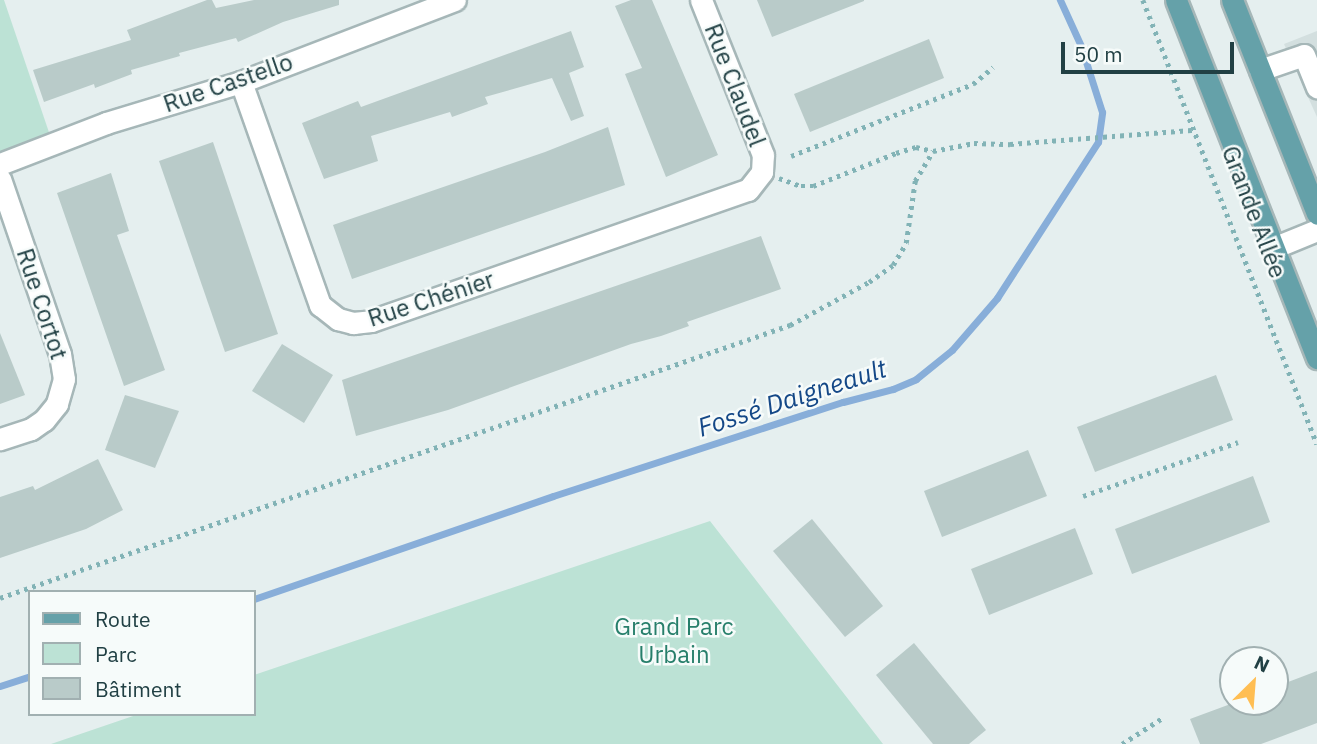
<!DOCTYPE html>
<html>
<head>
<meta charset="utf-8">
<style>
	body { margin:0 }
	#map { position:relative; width:1317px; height:744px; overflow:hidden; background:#e5efef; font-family:"IBM Plex Sans",sans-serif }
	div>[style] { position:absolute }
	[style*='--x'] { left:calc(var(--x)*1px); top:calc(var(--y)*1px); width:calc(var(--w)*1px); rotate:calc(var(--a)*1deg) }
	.built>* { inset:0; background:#d3dfdf }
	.green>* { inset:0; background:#bce2d5 }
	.stream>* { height:7px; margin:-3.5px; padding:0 3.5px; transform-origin:3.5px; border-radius:3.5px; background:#88aed9 }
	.building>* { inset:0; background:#b9cbc9 }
	.path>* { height:4.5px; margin-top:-2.25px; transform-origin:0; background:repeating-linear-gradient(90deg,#82b3b6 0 3.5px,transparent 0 8.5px) }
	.roads { filter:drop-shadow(2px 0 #a6b7b8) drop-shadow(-2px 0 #a6b7b8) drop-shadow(0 2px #a6b7b8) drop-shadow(0 -2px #a6b7b8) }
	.minor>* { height:21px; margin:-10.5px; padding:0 10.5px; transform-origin:10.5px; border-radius:10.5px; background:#fff }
	.major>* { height:21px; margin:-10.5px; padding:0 10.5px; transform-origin:10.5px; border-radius:10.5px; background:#65a1a9 }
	span { translate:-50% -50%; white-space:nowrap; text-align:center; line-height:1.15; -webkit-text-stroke:5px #f6fbfa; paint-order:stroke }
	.street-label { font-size:24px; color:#214044 }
	.park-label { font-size:24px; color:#277f6b }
	.water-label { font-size:26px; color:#144887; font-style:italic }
	.legend { position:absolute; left:28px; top:590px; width:228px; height:126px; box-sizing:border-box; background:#f6fbfa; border:2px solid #a1b0b1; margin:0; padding:9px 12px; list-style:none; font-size:21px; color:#214044 }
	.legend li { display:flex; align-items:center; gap:14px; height:35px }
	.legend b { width:35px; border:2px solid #a1b0b1 }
	.north { position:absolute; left:1219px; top:646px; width:70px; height:70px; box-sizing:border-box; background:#f6fbfa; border:2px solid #a1b0b1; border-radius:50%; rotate:25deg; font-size:19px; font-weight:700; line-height:28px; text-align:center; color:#214044 }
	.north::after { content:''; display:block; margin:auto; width:24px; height:32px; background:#ffbe53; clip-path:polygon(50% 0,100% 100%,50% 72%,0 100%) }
	.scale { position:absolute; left:1061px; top:42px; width:173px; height:32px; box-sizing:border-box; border:4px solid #214044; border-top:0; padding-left:9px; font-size:21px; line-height:24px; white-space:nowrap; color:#214044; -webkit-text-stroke:5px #f6fbfa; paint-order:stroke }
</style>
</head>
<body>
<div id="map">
	<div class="built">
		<div style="clip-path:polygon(1317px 31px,1317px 117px,1284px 44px)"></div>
	</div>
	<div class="green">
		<div style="clip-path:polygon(0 0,4px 0,55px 150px,0 171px)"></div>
		<div style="clip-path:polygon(710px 521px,883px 744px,51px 744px,139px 714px,254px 714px,254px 675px)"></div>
	</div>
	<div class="stream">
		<div style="--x:254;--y:599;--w:316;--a:-19"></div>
		<div style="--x:553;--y:496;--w:305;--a:-18"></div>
		<div style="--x:843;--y:402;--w:52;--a:-14.6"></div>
		<div style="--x:893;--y:389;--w:25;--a:-23"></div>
		<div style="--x:916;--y:379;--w:46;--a:-38.9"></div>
		<div style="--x:952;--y:350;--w:69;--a:-49.1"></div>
		<div style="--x:997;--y:298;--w:186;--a:-57.1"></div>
		<div style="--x:1098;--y:142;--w:30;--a:-82"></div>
		<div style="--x:1102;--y:112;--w:69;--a:-107.7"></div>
		<div style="--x:1081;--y:46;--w:51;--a:-114.5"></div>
		<div style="--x:0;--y:686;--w:32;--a:-18"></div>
	</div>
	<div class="building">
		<div style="clip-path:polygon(207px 0,212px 0,216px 8px,254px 0,339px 0,339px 5px,283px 22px,238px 42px,236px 38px,179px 53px,180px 56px,131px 70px,132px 74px,95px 88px,94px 84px,44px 102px,33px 70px,131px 40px,127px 30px)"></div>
		<div style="clip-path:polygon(631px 0,652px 0,718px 155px,666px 177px,625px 74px,642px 68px,615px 6px)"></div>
		<div style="clip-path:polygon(757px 0,864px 0,864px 1px,772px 37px)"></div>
		<div style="clip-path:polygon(571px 31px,584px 67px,569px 73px,584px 116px,571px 121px,552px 78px,485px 97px,488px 104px,452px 117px,450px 112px,371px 136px,378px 161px,324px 179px,302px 123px,358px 101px,361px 107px)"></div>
		<div style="clip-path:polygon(929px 39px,944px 78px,810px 132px,794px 94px)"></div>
		<div style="clip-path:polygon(608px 127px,625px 185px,352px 279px,333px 225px,545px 152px)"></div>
		<div style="clip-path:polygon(213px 142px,278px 334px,225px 352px,159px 161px)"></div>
		<div style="clip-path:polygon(111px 173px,129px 231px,117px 235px,165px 370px,124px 386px,57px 193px)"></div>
		<div style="clip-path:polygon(761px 236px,781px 289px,687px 322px,689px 326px,661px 336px,631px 344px,448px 410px,356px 436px,342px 380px)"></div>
		<div style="clip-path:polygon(0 333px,25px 395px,0 404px)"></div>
		<div style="clip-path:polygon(282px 344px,333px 375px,304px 423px,252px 391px)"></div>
		<div style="clip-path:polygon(1216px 375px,1233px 420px,1095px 472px,1077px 427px)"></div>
		<div style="clip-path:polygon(125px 395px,179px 411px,155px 468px,105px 450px)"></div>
		<div style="clip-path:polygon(1028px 450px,1047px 496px,942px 537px,924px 491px)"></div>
		<div style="clip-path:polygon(98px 459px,123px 510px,86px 529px,0 558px,0 497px,33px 486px,35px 490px)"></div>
		<div style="clip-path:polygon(1253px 476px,1270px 522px,1132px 574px,1115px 529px)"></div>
		<div style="clip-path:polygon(812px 519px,883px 606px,845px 637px,773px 551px)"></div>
		<div style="clip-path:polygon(1075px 528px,1093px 574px,989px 615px,971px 569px)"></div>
		<div style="clip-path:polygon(914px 643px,986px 730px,969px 744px,933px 744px,876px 675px)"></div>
		<div style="clip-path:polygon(1317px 671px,1317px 723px,1261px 744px,1200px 744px,1190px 719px,1236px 702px,1275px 702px,1275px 687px)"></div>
	</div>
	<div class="path">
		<div style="--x:1143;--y:0;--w:477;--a:68.6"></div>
		<div style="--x:791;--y:156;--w:196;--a:-21.6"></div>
		<div style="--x:973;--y:84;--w:26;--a:-40"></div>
		<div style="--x:779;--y:178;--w:23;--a:20"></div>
		<div style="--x:801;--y:186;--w:12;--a:0"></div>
		<div style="--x:813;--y:186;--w:89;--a:-21.7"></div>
		<div style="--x:896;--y:153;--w:21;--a:-17"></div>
		<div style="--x:916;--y:147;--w:17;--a:13"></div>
		<div style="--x:1083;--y:496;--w:164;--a:-19.2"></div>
		<div style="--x:0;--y:598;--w:836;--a:-19.06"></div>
		<div style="--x:790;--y:325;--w:90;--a:-28.6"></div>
		<div style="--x:869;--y:282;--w:29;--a:-35"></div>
		<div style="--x:893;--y:265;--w:26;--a:-59"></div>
		<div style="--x:906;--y:243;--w:63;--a:-81.7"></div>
		<div style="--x:915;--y:181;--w:35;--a:-59"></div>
		<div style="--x:933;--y:151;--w:42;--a:-11"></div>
		<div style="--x:974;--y:143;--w:36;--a:2"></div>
		<div style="--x:1010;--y:144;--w:185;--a:-4.4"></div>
		<div style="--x:1122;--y:744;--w:50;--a:-32.7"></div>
	</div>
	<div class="roads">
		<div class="minor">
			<div style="--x:1260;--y:70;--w:46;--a:-18.8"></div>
			<div style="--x:1304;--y:55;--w:35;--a:68"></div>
			<div style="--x:241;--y:82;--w:237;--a:70.5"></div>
			<div style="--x:320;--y:305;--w:23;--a:38"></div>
			<div style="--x:338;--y:319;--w:16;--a:15"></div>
			<div style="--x:353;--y:323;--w:18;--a:-6"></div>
			<div style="--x:371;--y:321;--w:399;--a:-19.2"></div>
			<div style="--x:748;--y:190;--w:23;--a:-52"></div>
			<div style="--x:762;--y:172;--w:17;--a:-87"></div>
			<div style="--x:763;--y:155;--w:167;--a:-111.8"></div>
			<div style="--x:0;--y:164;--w:114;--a:-21.1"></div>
			<div style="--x:106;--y:123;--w:141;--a:-16.9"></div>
			<div style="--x:241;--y:82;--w:229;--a:-21"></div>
			<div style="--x:0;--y:179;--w:185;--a:71.1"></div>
			<div style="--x:60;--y:354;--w:25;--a:81"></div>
			<div style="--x:64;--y:379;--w:26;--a:106"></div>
			<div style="--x:57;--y:404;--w:21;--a:129"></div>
			<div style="--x:44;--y:420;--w:16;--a:145"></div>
			<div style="--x:31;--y:429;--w:33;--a:162"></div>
			<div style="--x:1273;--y:248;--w:48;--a:-22.2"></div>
		</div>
		<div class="major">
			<div style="--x:1176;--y:0;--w:385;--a:68.5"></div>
			<div style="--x:1232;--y:0;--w:230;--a:68.3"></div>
		</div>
	</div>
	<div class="street-label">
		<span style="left:228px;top:83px;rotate:-19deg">Rue Castello</span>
		<span style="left:735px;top:85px;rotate:69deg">Rue Claudel</span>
		<span style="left:1254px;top:212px;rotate:69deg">Grande Allée</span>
		<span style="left:431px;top:299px;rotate:-18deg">Rue Chénier</span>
		<span style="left:42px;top:304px;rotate:72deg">Rue Cortot</span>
	</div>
	<div class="park-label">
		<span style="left:674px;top:641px">Grand Parc<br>Urbain</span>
	</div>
	<div class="water-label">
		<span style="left:792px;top:398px;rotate:-18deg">Fossé Daigneault</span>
	</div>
	<ul class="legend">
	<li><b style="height:9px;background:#65a1a9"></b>Route</li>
	<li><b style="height:19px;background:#bce2d5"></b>Parc</li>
	<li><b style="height:19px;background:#b9cbc9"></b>Bâtiment</li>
	</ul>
	<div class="north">N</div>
	<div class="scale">50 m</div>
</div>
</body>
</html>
